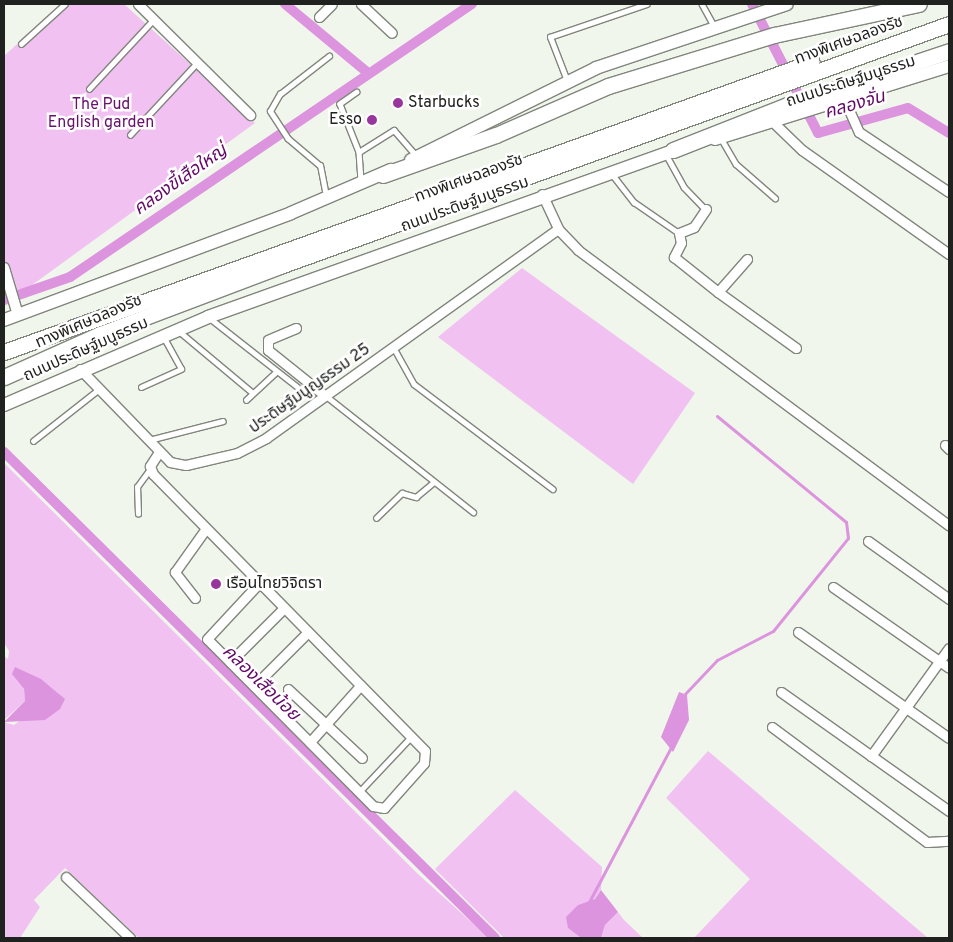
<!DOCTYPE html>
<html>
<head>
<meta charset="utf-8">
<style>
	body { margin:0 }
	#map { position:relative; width:953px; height:942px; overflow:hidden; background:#f1f6ec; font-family:Overpass,"Noto Sans Thai",sans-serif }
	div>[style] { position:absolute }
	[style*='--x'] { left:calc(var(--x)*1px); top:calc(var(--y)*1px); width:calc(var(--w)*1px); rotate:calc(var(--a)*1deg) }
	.green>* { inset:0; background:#f0c1f1 }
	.water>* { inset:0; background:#db94dd }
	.stream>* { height:3px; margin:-1.5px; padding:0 1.5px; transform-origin:1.5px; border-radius:1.5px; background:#db94dd }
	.canal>* { height:10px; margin:-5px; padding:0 5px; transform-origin:5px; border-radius:5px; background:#db94dd }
	.roads { filter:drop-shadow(1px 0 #81867d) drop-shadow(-1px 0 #81867d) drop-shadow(0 1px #81867d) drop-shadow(0 -1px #81867d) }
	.service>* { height:4.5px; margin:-2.25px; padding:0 2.25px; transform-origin:2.25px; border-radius:2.25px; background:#fff }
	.minor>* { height:9px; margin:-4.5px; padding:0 4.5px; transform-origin:4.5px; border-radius:4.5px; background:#fff }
	.tertiary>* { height:10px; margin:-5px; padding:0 5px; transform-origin:5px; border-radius:5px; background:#fff }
	.primary>* { height:12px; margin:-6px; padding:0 6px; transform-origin:6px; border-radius:6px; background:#fff }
	.motorway>* { height:15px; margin:-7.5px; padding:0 7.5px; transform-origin:7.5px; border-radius:7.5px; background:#fff }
	.dots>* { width:14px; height:14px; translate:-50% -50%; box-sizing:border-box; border:2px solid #fff; border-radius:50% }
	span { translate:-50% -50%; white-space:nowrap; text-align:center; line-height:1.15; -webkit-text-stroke:5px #fff; paint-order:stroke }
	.street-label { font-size:16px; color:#20221f }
	.poi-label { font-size:16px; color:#20221f }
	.left { translate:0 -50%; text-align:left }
	.right { translate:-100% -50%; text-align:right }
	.park-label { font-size:16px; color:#67116c }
	.water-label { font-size:18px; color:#630a68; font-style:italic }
	.frame { position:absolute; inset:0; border:5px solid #20221f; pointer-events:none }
</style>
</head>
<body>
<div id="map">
	<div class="green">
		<div style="clip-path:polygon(61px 4px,124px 4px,255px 123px,17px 296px,4px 267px,4px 56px)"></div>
		<div style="clip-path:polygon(522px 268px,695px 393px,633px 484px,438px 337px)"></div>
		<div style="clip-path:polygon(4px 463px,419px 875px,489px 938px,139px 938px,65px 868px,34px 900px,40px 907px,20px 938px,4px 938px,4px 722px,14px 725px,58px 693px,40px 679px,17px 680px,24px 689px,25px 701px,4px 720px,4px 656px,8px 659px,9px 651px,4px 643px)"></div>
		<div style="clip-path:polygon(708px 751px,928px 938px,694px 938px,750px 879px,666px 798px)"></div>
		<div style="clip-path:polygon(515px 790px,602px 867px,601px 890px,595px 899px,578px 905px,568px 928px,581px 938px,504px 938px,435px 869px)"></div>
		<div style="clip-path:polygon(618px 912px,624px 920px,643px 938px,601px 938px,605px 925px)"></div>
	</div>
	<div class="water">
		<div style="clip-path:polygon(15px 667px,41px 679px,65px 699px,60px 709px,45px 720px,4px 722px,25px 701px,24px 689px,12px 674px)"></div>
		<div style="clip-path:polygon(679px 692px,687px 695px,689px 720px,673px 752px,661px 737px)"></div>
		<div style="clip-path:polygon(601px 890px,618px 912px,605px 925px,601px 938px,581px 938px,568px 928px,566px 917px,578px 905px,595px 899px)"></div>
	</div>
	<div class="stream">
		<div style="--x:682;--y:697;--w:51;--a:-46.6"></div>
		<div style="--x:717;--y:660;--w:63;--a:-27.4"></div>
		<div style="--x:773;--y:631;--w:119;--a:-51.1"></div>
		<div style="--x:848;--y:538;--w:16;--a:-97"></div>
		<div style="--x:846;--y:522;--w:167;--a:-140.6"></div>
		<div style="--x:589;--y:902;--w:175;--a:-62.1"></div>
	</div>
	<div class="canal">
		<div style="--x:285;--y:4;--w:107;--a:39.7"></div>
		<div style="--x:752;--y:4;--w:145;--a:62.9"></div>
		<div style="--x:818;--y:133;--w:93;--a:-15.5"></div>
		<div style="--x:908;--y:108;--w:48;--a:31.4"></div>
		<div style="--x:4;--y:300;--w:70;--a:-19.2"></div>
		<div style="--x:70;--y:277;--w:486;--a:-34.2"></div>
		<div style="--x:4;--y:452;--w:691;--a:44.71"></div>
	</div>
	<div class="roads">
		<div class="service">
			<div style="--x:702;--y:4;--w:25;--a:61"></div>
			<div style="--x:21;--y:44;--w:59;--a:-42.3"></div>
			<div style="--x:567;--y:81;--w:47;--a:-111.1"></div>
			<div style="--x:550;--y:37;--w:102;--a:-18.8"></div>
			<div style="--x:89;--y:89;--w:96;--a:-47.1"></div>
			<div style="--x:357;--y:92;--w:21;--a:145"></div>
			<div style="--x:340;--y:104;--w:52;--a:68.4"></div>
			<div style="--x:359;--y:152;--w:28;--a:86"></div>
			<div style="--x:130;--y:135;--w:98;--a:-47.1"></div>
			<div style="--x:721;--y:138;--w:30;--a:60"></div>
			<div style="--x:736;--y:164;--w:52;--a:41.1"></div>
			<div style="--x:359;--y:152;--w:41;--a:-32.2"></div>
			<div style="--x:394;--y:130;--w:35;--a:49"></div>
			<div style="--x:667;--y:156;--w:35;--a:61"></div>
			<div style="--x:684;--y:187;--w:28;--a:46"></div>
			<div style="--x:612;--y:174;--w:36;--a:52"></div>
			<div style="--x:634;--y:202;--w:55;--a:34.6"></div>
			<div style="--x:326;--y:196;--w:31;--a:-101"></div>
			<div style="--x:320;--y:166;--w:42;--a:-139.8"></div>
			<div style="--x:288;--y:139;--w:33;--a:-123"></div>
			<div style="--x:270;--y:111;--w:20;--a:-60"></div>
			<div style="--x:280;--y:94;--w:62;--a:-37.8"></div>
			<div style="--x:211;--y:319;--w:112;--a:38.1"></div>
			<div style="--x:180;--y:332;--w:95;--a:39.9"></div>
			<div style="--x:394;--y:348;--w:41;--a:60.9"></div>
			<div style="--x:414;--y:384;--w:174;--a:37.1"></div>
			<div style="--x:141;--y:387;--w:44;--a:-24.2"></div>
			<div style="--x:181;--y:369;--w:35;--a:-119"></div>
			<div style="--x:325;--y:395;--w:189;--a:38.3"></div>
			<div style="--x:246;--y:400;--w:41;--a:-43"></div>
			<div style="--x:149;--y:440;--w:76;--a:-14.4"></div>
			<div style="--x:33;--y:441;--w:84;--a:-38.2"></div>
			<div style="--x:138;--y:514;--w:27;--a:-92"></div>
			<div style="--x:137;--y:487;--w:22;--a:-54"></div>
			<div style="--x:376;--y:518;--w:36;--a:-44"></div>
			<div style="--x:402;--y:493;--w:15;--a:16"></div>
			<div style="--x:416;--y:497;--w:23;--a:-40"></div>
			<div style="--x:359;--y:792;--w:76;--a:-46.6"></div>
		</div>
		<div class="minor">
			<div style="--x:138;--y:4;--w:158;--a:44.7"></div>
			<div style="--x:361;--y:4;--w:42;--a:43.1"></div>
			<div style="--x:319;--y:17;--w:18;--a:-45"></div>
			<div style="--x:845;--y:101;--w:34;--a:66"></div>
			<div style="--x:859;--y:132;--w:108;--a:33.7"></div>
			<div style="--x:775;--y:124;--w:37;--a:44"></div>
			<div style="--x:802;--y:150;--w:180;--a:35.3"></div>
			<div style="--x:542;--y:194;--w:38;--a:65"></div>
			<div style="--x:558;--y:229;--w:29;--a:46"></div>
			<div style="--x:578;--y:250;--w:462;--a:36.6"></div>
			<div style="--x:706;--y:209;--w:22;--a:124"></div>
			<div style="--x:694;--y:227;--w:16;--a:158"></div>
			<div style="--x:679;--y:233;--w:10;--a:79"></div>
			<div style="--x:681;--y:243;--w:16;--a:117"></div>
			<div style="--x:674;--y:257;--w:56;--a:38.5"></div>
			<div style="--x:718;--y:292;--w:44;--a:-48.7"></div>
			<div style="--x:718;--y:292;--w:96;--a:35.7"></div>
			<div style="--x:296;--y:328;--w:30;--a:157"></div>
			<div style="--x:268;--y:340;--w:10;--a:90"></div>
			<div style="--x:268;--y:350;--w:72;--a:38.8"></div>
			<div style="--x:80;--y:369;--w:129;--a:45.9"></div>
			<div style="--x:170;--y:462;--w:16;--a:11"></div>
			<div style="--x:186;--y:465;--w:52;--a:-13.2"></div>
			<div style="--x:237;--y:453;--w:33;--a:-27"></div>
			<div style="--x:266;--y:438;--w:359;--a:-35.6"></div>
			<div style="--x:945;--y:445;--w:6;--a:45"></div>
			<div style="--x:159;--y:452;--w:17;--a:123"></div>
			<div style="--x:150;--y:466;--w:9;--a:69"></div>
			<div style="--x:153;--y:474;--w:388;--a:45.5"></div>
			<div style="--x:425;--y:751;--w:12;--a:95"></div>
			<div style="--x:424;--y:763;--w:60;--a:131.6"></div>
			<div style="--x:384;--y:808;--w:11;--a:-170"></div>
			<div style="--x:373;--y:806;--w:235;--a:-134.8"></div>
			<div style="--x:207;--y:639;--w:76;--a:-47.1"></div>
			<div style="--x:868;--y:541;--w:100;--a:35.6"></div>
			<div style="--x:833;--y:587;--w:141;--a:34.9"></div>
			<div style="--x:195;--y:598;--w:33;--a:-128"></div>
			<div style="--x:175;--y:572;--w:52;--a:-54.5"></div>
			<div style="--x:798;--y:632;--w:184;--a:35.1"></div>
			<div style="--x:230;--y:662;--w:76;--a:-45"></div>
			<div style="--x:254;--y:686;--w:76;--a:-45"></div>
			<div style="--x:288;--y:689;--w:101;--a:43"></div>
			<div style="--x:781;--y:692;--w:206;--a:35.3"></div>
			<div style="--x:772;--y:727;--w:193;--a:36.6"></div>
			<div style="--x:927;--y:842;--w:22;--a:-3"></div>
			<div style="--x:310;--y:742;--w:76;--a:-48.2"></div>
			<div style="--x:871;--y:756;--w:133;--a:-54.2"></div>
			<div style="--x:66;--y:877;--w:88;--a:43.6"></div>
		</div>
		<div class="tertiary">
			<div style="--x:4;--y:268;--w:49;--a:73.4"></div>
		</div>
		<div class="primary">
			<div style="--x:715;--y:139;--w:245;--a:-17.3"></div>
			<div style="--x:411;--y:160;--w:207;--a:-26.4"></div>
			<div style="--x:596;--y:68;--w:201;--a:-18.5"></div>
			<div style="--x:4;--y:320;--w:306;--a:-20.4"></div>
			<div style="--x:291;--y:213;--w:109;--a:-23.3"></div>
			<div style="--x:4;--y:405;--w:222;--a:-23.3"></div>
			<div style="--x:208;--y:317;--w:502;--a:-19.66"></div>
		</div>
		<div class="motorway">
			<div style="--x:673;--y:150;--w:123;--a:-21.5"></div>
			<div style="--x:787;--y:105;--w:171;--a:-18.4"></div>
			<div style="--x:383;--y:175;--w:120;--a:-19.5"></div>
			<div style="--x:496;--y:135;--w:122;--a:-23.6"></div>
			<div style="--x:608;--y:86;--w:174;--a:-17.1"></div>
			<div style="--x:774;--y:35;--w:148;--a:-12.1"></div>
			<div style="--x:4;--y:352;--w:858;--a:-19.74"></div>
			<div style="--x:4;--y:377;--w:105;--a:-24.1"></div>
			<div style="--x:100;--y:334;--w:192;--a:-20.7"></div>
			<div style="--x:280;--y:266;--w:711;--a:-19.89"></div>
		</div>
	</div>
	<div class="dots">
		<div style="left:398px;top:103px;background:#98369d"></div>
		<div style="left:372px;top:120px;background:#98369d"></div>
		<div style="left:216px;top:584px;background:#98369d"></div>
	</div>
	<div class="street-label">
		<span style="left:849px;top:41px;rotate:-20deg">ทางพิเศษฉลองรัช</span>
		<span style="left:851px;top:82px;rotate:-18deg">ถนนประดิษฐ์มนูธรรม</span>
		<span style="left:469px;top:179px;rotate:-20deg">ทางพิเศษฉลองรัช</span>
		<span style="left:465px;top:205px;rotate:-20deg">ถนนประดิษฐ์มนูธรรม</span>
		<span style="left:89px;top:322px;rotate:-23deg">ทางพิเศษฉลองรัช</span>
		<span style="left:86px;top:350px;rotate:-24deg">ถนนประดิษฐ์มนูธรรม</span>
		<span style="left:310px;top:389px;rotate:-35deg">ประดิษฐ์มนูญธรรม 25</span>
	</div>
	<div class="poi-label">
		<span class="left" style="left:408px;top:103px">Starbucks</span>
		<span class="right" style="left:362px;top:120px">Esso</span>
		<span class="left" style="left:226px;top:584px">เรือนไทยวิจิตรา</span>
	</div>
	<div class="park-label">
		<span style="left:101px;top:114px">The Pud<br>English garden</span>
	</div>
	<div class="water-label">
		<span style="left:855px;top:106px;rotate:-16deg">คลองจั่น</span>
		<span style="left:181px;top:181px;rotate:-35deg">คลองขี้เสือใหญ่</span>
		<span style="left:260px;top:684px;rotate:44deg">คลองเสือน้อย</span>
	</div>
	<div class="frame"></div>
</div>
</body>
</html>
